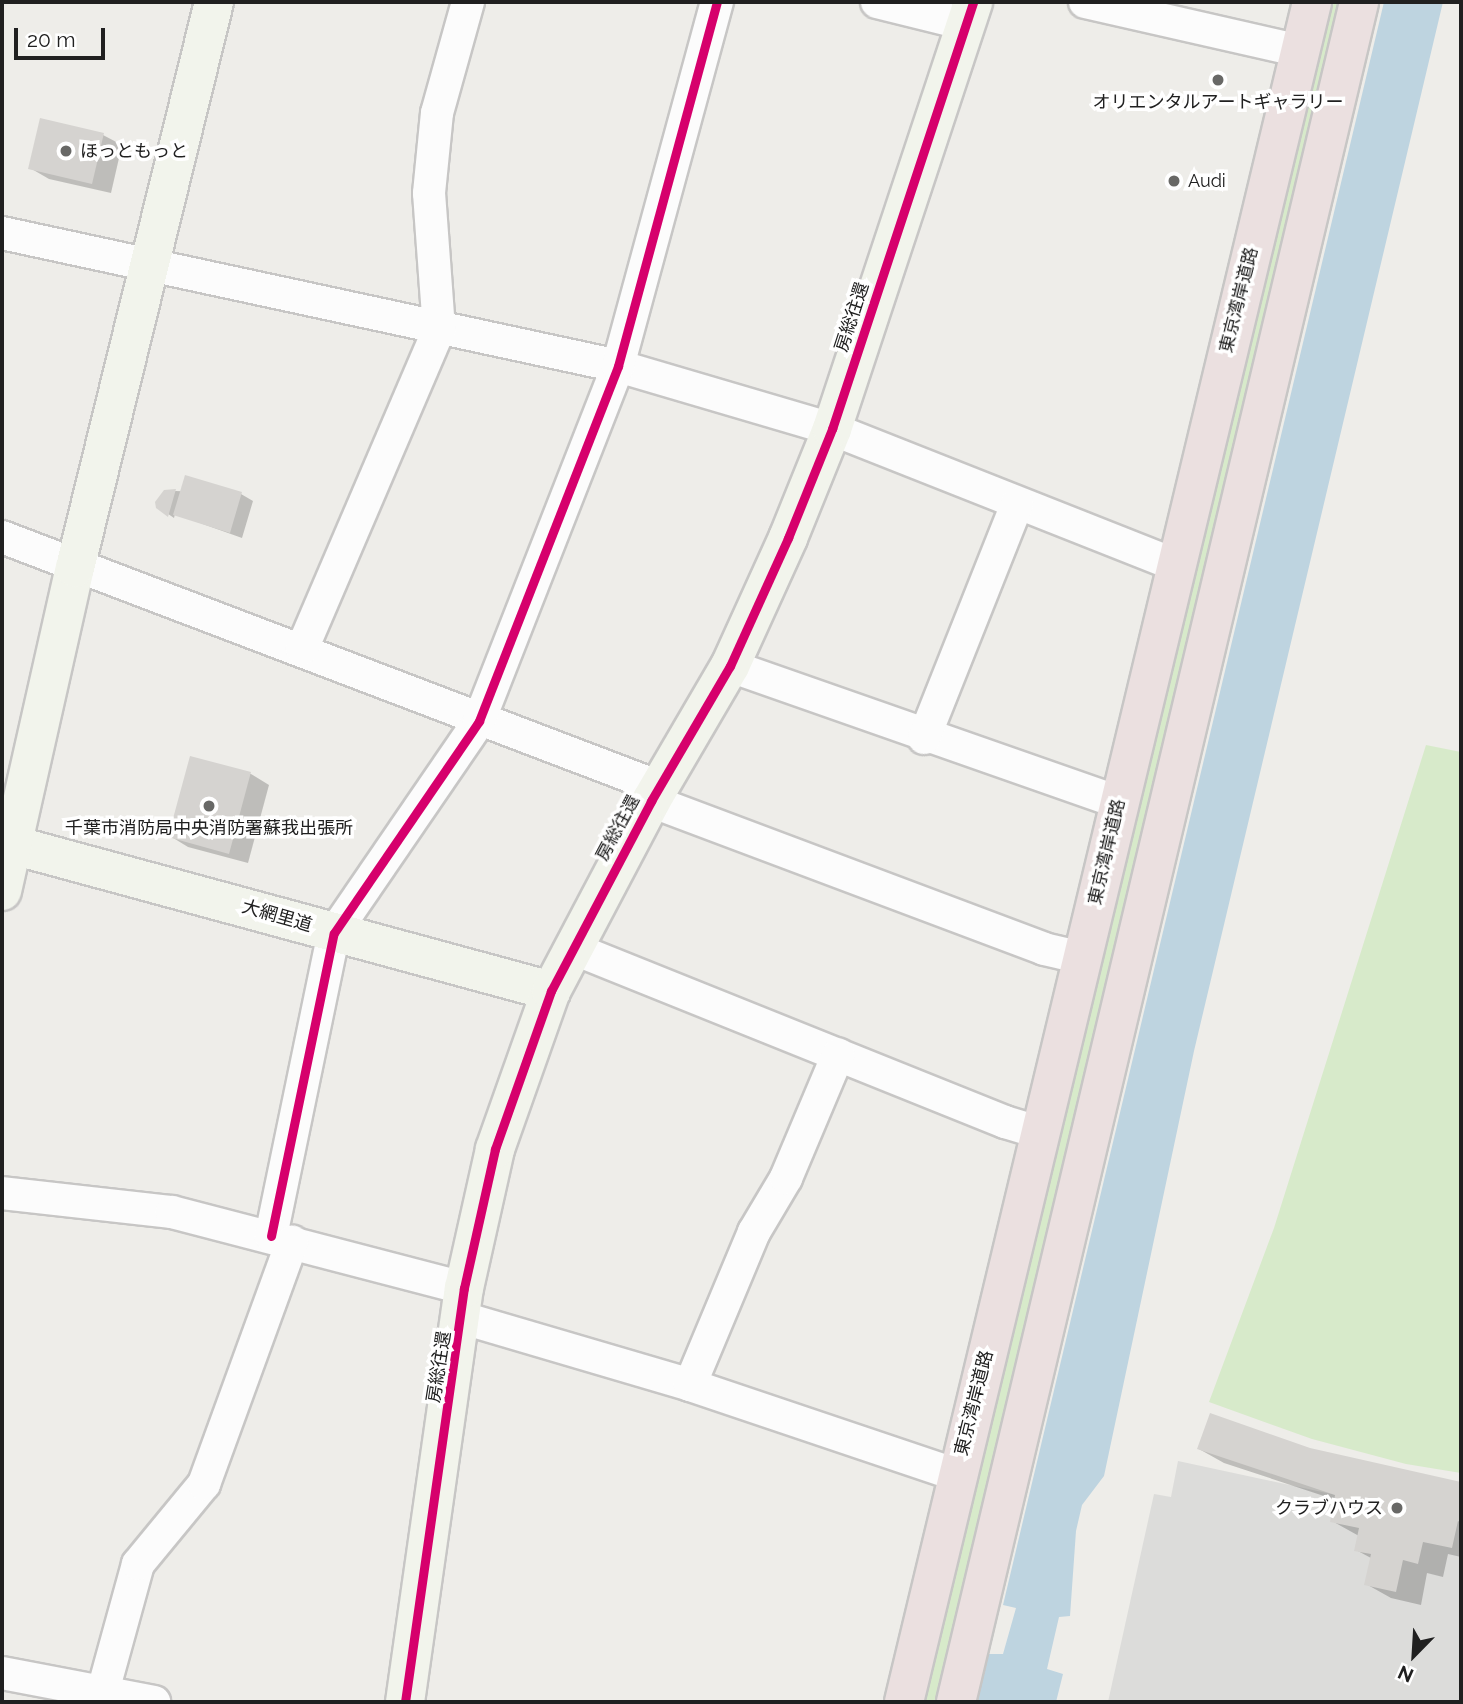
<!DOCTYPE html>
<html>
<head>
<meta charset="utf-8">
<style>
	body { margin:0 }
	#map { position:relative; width:1463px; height:1704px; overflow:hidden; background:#eeede9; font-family:Raleway,"Noto Sans JP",sans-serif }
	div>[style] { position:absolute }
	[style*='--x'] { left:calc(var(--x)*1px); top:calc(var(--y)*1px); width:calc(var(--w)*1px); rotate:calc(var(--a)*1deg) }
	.religious>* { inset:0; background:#dcdcda }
	.grass>* { inset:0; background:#d7eaca }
	.water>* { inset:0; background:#bed4e0 }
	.shadow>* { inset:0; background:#0003 }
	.building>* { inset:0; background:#d5d3d0 }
	.roads { filter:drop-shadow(2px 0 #c7c6c5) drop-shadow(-2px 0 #c7c6c5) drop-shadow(0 2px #c7c6c5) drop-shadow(0 -2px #c7c6c5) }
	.street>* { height:32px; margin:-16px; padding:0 16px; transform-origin:16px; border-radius:16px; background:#fcfcfc }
	.secondary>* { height:38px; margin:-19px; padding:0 19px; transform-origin:19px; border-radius:19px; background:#f2f4ec }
	.highway>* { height:38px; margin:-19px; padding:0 19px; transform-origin:19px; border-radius:19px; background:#ebe0e0 }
	.cycleway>* { height:9px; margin:-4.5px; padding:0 4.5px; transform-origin:4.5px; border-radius:4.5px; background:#d6006c }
	.dots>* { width:19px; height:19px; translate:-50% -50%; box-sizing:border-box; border:4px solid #fff; border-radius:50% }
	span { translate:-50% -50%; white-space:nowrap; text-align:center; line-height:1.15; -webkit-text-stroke:7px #fff; paint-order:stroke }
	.poi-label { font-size:18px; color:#202020 }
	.left { translate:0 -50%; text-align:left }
	.right { translate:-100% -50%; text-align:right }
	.street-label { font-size:18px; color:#202020 }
	.frame { position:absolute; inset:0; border:4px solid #202020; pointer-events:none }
	.north { position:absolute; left:1379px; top:1620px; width:70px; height:70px; -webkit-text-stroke:5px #fff; paint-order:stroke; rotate:204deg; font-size:19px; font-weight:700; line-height:28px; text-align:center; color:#202020 }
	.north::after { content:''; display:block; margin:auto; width:24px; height:32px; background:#202020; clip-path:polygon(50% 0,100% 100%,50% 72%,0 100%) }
	.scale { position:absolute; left:14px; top:28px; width:91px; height:32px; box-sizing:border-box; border:4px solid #202020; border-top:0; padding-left:9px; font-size:21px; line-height:24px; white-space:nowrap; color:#202020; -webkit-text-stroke:5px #fff; paint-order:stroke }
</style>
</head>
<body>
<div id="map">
	<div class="religious">
		<div style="clip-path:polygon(1178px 1461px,1461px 1522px,1461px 1702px,1108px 1702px,1154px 1494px,1171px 1497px)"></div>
	</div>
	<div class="grass">
		<div style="clip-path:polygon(1334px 2px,1347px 2px,960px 1599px,940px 1702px,919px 1702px,1121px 884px,1300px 111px)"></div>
		<div style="clip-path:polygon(1426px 745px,1461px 752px,1461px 1473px,1406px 1464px,1312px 1439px,1209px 1402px,1274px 1228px)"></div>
	</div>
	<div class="water">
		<div style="clip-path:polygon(1384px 2px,1443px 2px,1194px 1051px,1104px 1476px,1082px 1505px,1076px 1531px,1070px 1616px,1059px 1617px,1047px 1669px,1063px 1674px,1056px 1702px,976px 1702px,989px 1654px,1003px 1654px,1016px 1608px,1003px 1605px)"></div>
	</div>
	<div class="shadow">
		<div style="clip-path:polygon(103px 135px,122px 145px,111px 193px,49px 179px,30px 168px)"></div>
		<div style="clip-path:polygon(176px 491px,241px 494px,253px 501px,242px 538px,175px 514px,174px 518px,158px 507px,164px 492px)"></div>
		<div style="clip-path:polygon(191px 758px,251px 774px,269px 785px,248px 863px,188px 847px,170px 836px)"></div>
		<div style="clip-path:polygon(1199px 1449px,1309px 1449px,1461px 1484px,1461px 1557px,1448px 1554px,1443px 1577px,1427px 1573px,1421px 1605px,1391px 1598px,1366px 1584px,1371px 1558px,1356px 1550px,1359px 1536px,1332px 1521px,1336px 1500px,1224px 1463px)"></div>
	</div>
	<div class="building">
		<div style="clip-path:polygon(40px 118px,104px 133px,92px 184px,28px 169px)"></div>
		<div style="clip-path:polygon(185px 475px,242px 492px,230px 533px,173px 515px)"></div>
		<div style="clip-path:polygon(176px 489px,168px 517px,156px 508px,155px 502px,164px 490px)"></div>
		<div style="clip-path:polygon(190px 756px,251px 772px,229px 854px,168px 837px)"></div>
		<div style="clip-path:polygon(1210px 1413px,1310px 1448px,1461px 1482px,1461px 1522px,1458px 1521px,1452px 1548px,1423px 1542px,1418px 1564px,1403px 1560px,1396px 1592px,1364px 1585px,1371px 1554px,1354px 1551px,1359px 1528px,1330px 1522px,1335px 1495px,1197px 1449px)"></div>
	</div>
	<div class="roads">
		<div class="street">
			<div style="--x:877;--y:2;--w:92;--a:13.9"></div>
			<div style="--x:1085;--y:2;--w:221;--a:12.8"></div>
			<div style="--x:2;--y:233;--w:630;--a:12.18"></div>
			<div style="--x:618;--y:366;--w:223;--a:16.4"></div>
			<div style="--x:832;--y:429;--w:369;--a:21.6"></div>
			<div style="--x:2;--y:537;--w:703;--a:20.83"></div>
			<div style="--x:302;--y:649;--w:348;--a:-66.8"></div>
			<div style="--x:439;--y:329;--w:136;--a:-94.2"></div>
			<div style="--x:429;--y:193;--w:80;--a:-84.3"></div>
			<div style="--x:437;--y:113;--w:115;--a:-74.4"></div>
			<div style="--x:730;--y:666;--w:411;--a:19.3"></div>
			<div style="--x:924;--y:738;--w:252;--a:-68.3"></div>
			<div style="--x:651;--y:801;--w:420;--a:20.6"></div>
			<div style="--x:1044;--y:949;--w:40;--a:13"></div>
			<div style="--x:572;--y:948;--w:467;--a:21.9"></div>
			<div style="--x:1005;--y:1122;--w:37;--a:17"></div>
			<div style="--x:2;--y:1193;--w:171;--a:6.4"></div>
			<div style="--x:172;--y:1212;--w:302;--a:14.6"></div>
			<div style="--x:271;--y:1236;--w:309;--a:-78.3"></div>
			<div style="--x:334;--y:933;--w:257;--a:-55.6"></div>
			<div style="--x:479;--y:721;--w:381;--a:-68.6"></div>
			<div style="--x:618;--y:366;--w:377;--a:-74.8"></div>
			<div style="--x:463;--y:1318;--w:237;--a:16.4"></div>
			<div style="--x:690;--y:1385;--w:282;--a:18.6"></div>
			<div style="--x:690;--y:1385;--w:166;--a:-67.3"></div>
			<div style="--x:754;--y:1232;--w:63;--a:-59.3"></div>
			<div style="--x:786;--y:1178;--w:134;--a:-67.1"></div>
			<div style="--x:2;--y:1673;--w:155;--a:10.8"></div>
			<div style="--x:100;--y:1702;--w:143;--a:-74.6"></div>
			<div style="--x:138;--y:1564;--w:104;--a:-50.5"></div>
			<div style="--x:204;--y:1484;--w:258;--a:-70"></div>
		</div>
		<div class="secondary">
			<div style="--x:2;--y:842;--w:569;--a:15.18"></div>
			<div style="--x:2;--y:891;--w:331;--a:-77.3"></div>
			<div style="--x:75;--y:568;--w:583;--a:-76.2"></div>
			<div style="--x:405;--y:1702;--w:418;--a:-81.9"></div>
			<div style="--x:464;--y:1288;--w:142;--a:-77.4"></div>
			<div style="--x:495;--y:1149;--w:168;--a:-70.5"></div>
			<div style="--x:551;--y:991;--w:215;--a:-62.2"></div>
			<div style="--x:651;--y:801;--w:156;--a:-59.7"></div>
			<div style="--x:730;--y:666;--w:141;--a:-65.6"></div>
			<div style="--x:788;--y:538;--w:118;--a:-68"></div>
			<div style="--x:832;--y:429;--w:450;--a:-71.7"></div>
		</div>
		<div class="highway">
			<div style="--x:904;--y:1702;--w:1748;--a:-76.5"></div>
			<div style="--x:956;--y:1702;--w:1747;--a:-76.66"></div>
		</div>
	</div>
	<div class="cycleway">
		<div style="--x:271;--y:1236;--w:309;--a:-78.3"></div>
		<div style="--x:334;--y:933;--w:257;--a:-55.6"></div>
		<div style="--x:479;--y:721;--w:381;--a:-68.6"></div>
		<div style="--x:618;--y:366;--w:377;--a:-74.8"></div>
		<div style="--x:405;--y:1702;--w:418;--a:-81.9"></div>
		<div style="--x:464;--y:1288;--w:142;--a:-77.4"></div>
		<div style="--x:495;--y:1149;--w:168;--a:-70.5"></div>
		<div style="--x:551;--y:991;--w:215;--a:-62.2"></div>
		<div style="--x:651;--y:801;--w:156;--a:-59.7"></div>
		<div style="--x:730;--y:666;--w:141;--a:-65.6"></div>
		<div style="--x:788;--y:538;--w:118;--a:-68"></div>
		<div style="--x:832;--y:429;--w:450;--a:-71.7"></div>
	</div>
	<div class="dots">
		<div style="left:1218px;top:80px;background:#686866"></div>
		<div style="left:66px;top:151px;background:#686866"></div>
		<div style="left:1174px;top:181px;background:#686866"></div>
		<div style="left:209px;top:806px;background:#686866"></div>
		<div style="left:1397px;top:1508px;background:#686866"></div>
	</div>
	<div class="poi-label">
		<span style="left:1218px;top:102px">オリエンタルアートギャラリー</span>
		<span class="left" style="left:80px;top:151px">ほっともっと</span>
		<span class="left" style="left:1188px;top:181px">Audi</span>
		<span style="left:209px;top:828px">千葉市消防局中央消防署蘇我出張所</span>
		<span class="right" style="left:1383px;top:1508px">クラブハウス</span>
	</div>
	<div class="street-label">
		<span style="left:1239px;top:300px;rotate:-76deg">東京湾岸道路</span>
		<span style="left:852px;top:317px;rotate:-72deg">房総往還</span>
		<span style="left:618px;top:828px;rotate:-62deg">房総往還</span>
		<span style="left:1107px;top:852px;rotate:-77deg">東京湾岸道路</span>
		<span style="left:277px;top:916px;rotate:16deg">大網里道</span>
		<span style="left:439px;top:1367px;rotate:-81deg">房総往還</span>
		<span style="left:974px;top:1403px;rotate:-76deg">東京湾岸道路</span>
	</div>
	<div class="frame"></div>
	<div class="north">N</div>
	<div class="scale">20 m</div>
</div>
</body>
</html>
